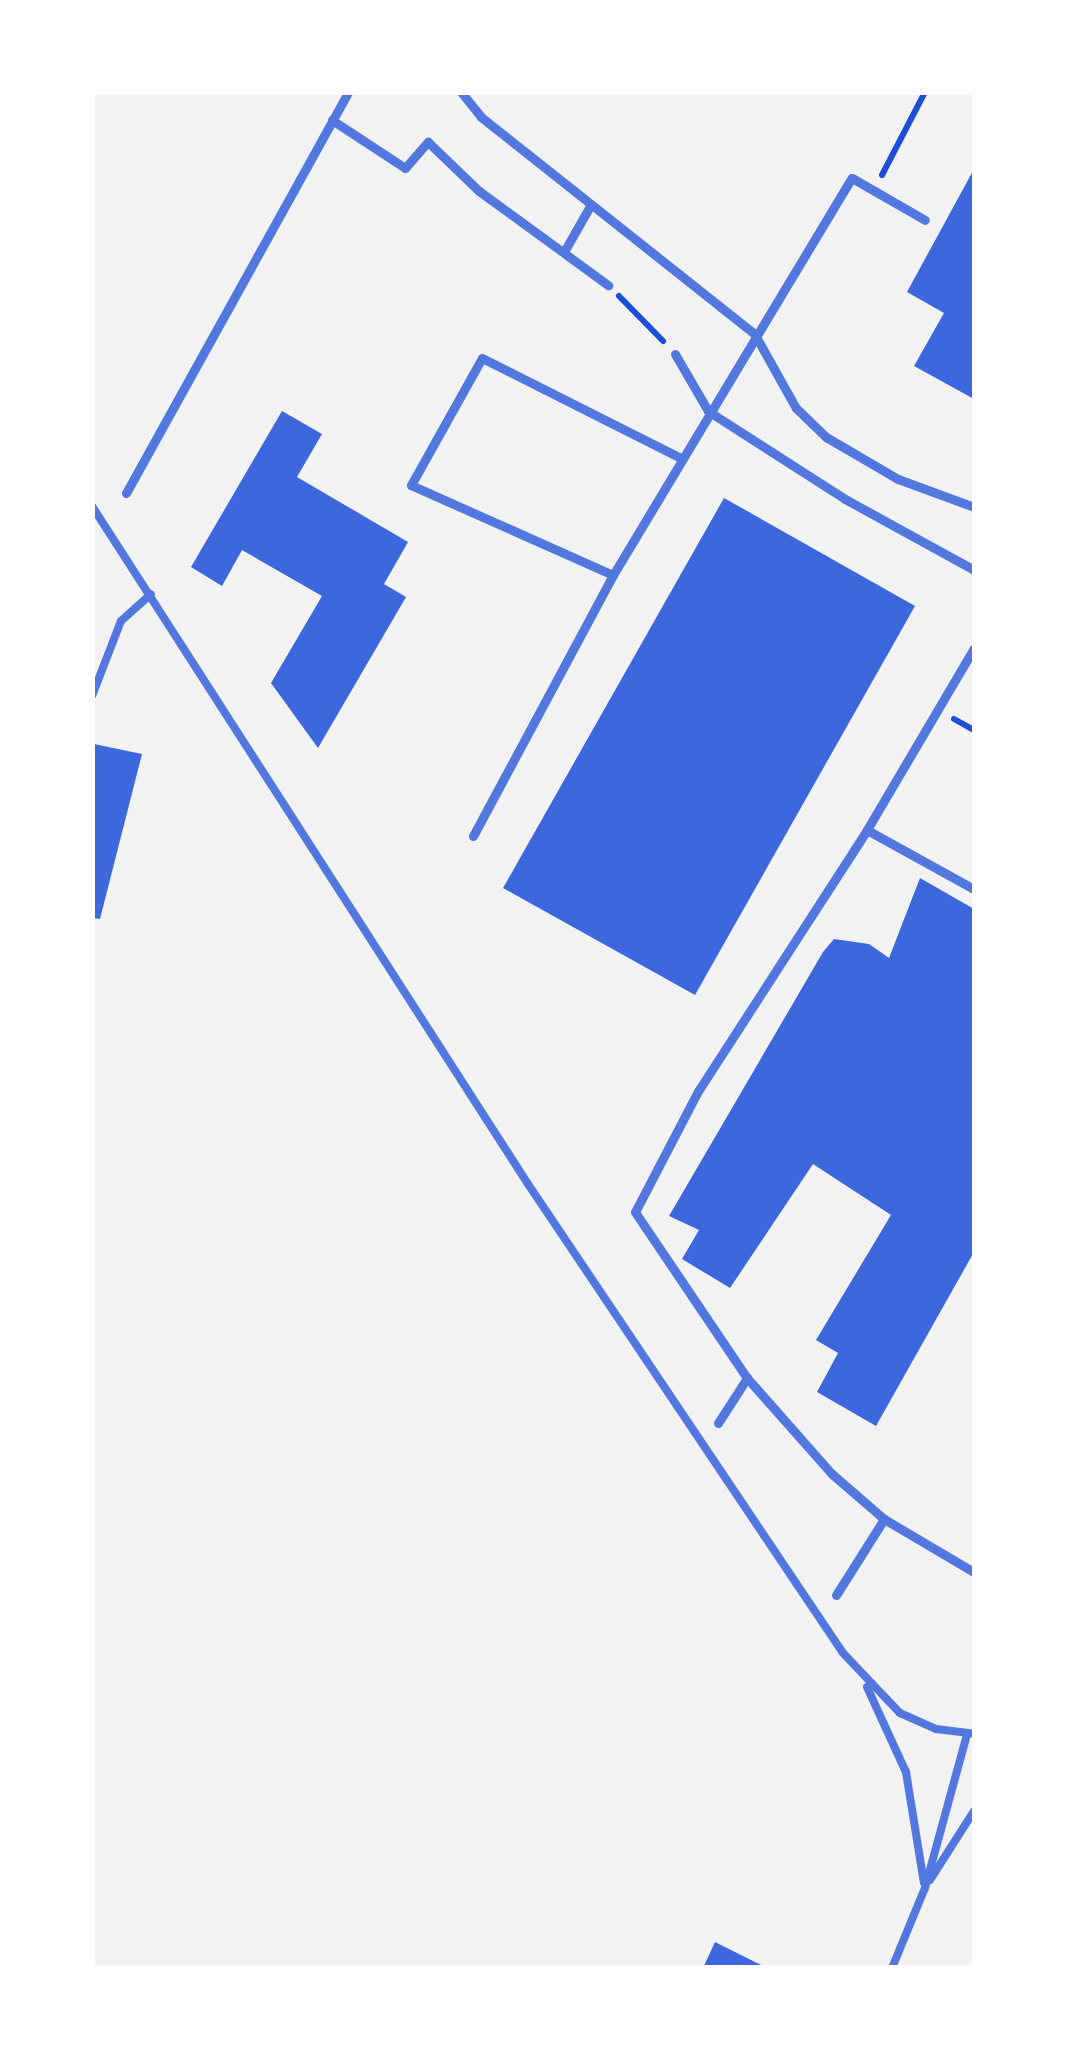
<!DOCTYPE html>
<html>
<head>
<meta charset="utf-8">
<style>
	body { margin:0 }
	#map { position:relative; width:1067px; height:2060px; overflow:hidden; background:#f2f2f2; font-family:"Space Grotesk",sans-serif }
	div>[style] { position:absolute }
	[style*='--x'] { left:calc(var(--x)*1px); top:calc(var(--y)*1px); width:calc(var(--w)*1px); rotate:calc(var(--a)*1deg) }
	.building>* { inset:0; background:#3d67dc }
	.path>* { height:6px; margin:-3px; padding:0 3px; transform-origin:3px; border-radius:3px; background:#1d4ed8 }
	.service>* { height:8px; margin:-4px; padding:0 4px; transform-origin:4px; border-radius:4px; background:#5277de }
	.pedestrian>* { height:9px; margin:-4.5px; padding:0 4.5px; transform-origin:4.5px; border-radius:4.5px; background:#5277de }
	span { translate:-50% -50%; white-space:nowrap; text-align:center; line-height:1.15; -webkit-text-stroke:9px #fff; paint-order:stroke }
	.frame { position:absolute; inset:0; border:95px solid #fff; pointer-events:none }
</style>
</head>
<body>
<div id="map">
	<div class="building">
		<div style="clip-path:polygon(974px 169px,974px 399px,914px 366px,944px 313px,907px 292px)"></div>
		<div style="clip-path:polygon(282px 411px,322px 434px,297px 477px,408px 542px,384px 584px,406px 597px,318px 748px,271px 683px,322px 596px,242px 550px,222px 586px,191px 567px)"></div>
		<div style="clip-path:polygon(724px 498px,915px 606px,695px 995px,503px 888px)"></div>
		<div style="clip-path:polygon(94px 744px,142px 754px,100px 919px,92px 918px)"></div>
		<div style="clip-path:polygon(920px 878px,974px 909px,974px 1252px,876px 1426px,817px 1392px,838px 1353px,816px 1340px,891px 1215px,813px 1164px,730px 1288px,682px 1259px,699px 1230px,669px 1216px,823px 952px,834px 939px,869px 944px,889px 958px)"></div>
		<div style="clip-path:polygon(715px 1942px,767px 1968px,703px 1968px)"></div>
	</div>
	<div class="path">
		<div style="--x:882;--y:175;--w:93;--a:-62.6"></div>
		<div style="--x:619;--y:296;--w:63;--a:45.6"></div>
		<div style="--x:954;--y:719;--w:23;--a:29"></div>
	</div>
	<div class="service">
		<div style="--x:92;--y:506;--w:806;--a:57.26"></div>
		<div style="--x:528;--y:1184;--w:565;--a:56.11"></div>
		<div style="--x:843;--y:1653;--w:83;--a:46.5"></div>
		<div style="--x:900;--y:1713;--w:39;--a:24"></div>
		<div style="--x:936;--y:1729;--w:38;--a:7"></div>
		<div style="--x:92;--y:696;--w:80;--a:-68.9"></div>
		<div style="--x:121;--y:621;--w:40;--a:-42"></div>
		<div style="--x:867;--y:1687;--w:94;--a:65.4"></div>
		<div style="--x:906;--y:1772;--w:112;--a:80.8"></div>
		<div style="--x:930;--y:1880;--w:82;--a:-57.5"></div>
		<div style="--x:892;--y:1968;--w:87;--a:-67.6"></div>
		<div style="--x:925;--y:1888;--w:160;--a:-74.7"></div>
	</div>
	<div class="pedestrian">
		<div style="--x:461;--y:92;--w:32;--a:51"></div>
		<div style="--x:481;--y:117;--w:348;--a:38.4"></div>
		<div style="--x:754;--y:333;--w:86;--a:60.8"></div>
		<div style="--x:796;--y:408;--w:42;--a:44"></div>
		<div style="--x:826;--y:437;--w:83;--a:30.3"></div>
		<div style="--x:898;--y:479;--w:81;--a:20.2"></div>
		<div style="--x:332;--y:120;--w:87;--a:33.3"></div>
		<div style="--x:405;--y:168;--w:35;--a:-49"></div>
		<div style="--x:428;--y:142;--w:71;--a:43.9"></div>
		<div style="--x:479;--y:191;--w:160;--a:36.1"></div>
		<div style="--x:565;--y:250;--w:51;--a:-60.4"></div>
		<div style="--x:675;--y:354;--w:66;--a:59.9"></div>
		<div style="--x:708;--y:411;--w:163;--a:32.7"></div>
		<div style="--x:845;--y:499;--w:147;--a:28.8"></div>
		<div style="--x:126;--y:493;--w:458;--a:-61"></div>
		<div style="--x:613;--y:575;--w:221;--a:-156"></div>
		<div style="--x:411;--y:485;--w:145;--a:-60.8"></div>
		<div style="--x:482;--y:358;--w:223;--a:26.7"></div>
		<div style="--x:974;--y:648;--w:211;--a:120.5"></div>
		<div style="--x:867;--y:830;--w:311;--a:122.9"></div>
		<div style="--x:698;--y:1091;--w:136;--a:117.5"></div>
		<div style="--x:635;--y:1212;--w:200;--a:56"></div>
		<div style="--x:747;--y:1378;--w:128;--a:48.5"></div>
		<div style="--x:832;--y:1474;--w:69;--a:40.9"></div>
		<div style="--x:884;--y:1519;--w:104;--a:30.5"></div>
		<div style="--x:867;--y:830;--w:122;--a:28.9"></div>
		<div style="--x:473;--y:836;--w:296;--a:-61.8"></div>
		<div style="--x:613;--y:575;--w:463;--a:-59"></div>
		<div style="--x:852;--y:178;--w:84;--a:29.9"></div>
		<div style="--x:718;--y:1423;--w:54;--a:-57.2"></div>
		<div style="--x:836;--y:1595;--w:90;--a:-57.7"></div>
	</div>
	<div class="frame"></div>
</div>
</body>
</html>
